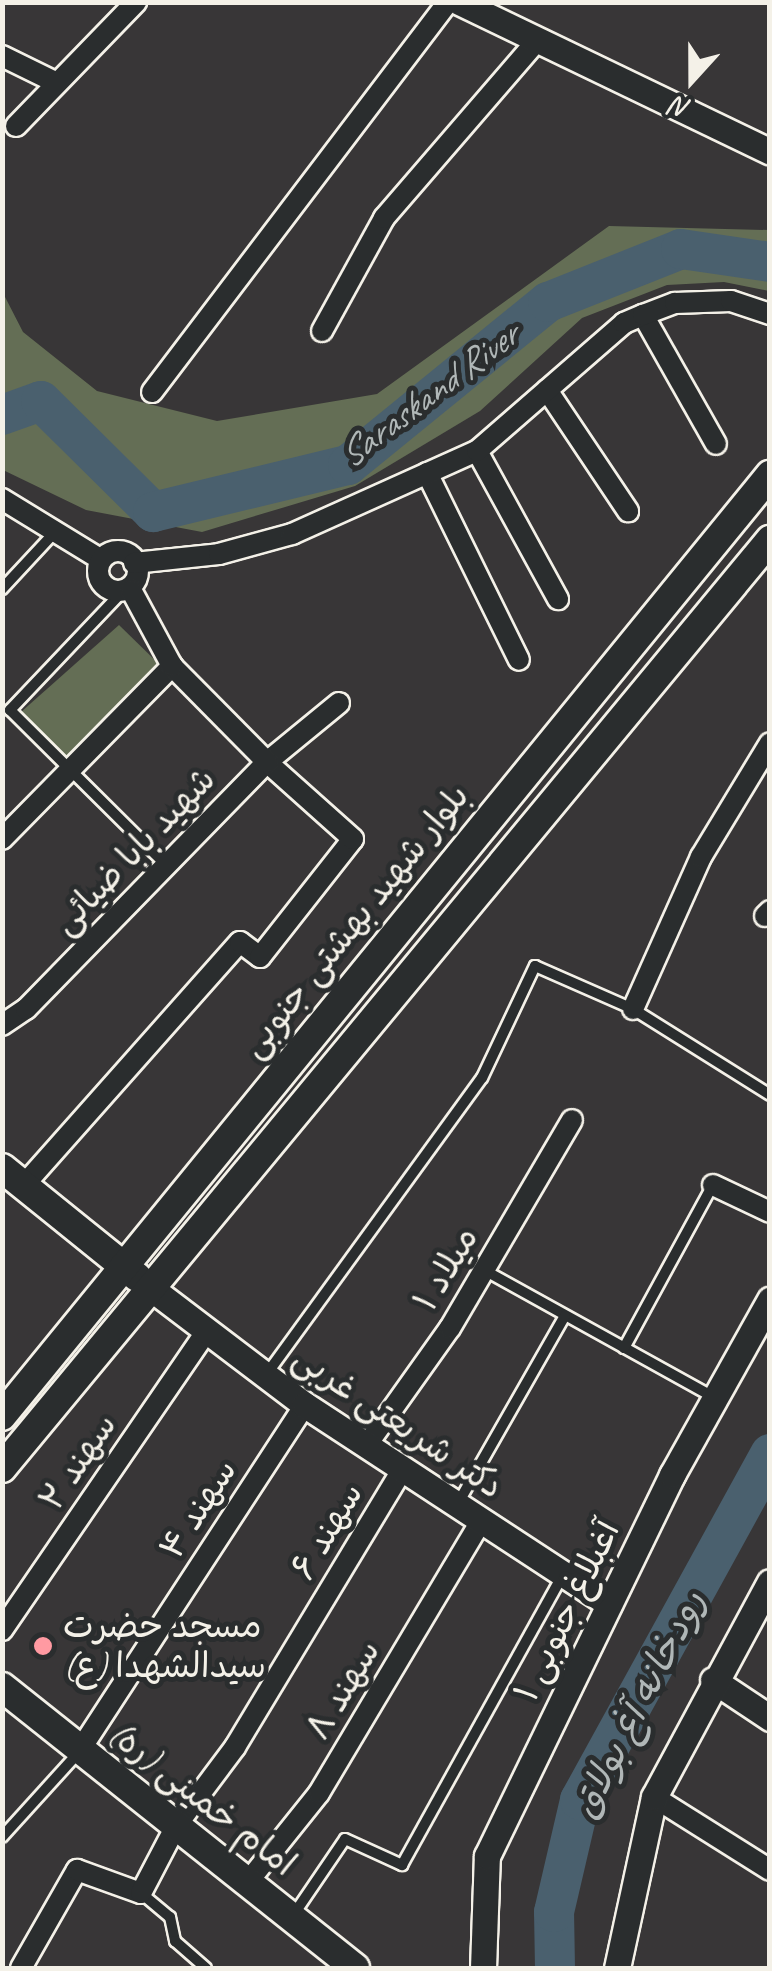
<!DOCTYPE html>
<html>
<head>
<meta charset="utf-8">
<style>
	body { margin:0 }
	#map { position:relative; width:772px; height:1971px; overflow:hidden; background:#383637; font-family:Caveat,"Playpen Sans Arabic",sans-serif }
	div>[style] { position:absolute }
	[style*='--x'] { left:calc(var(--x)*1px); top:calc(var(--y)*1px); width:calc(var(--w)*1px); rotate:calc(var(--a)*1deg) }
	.green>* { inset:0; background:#646e55 }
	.river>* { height:40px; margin:-20px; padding:0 20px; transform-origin:20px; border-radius:20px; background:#4a606e }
	.roads { filter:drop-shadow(2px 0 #f4f1e8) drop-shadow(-2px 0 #f4f1e8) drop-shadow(0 2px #f4f1e8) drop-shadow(0 -2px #f4f1e8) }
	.service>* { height:10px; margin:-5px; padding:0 5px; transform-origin:5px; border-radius:5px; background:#2a2d2e }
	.minor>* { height:20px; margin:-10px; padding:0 10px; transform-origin:10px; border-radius:10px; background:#2a2d2e }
	.minor>.ring { margin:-10px; padding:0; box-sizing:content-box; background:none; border:20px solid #2a2d2e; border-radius:50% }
	.tertiary>* { height:25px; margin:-12.5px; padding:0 12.5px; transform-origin:12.5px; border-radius:12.5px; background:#2a2d2e }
	.secondary>* { height:28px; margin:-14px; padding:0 14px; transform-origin:14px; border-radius:14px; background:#2a2d2e }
	.dots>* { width:28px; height:28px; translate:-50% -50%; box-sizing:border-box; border:5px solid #2a2d2e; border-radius:50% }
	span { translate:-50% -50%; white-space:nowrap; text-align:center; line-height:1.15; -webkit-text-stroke:10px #2a2d2e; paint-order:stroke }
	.street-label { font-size:35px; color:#f4f1e8 }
	.poi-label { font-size:35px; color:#f4f1e8 }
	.left { translate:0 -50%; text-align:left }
	.water-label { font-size:38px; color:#b0b7b7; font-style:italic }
	.frame { position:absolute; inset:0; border:5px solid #f4f1e8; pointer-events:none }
	.north { position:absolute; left:642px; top:30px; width:100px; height:100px; -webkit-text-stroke:8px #2a2d2e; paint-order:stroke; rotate:201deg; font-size:28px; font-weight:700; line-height:40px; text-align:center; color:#f4f1e8 }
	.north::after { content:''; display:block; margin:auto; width:35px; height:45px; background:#f4f1e8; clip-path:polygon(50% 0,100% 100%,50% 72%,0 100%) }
</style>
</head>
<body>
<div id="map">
	<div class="green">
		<div style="clip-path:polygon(609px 226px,769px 230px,769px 291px,724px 282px,667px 285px,582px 318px,480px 411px,355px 486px,202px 532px,86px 510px,3px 470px,3px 293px,23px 332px,97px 391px,217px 421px,377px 394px)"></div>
		<div style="clip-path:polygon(119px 625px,162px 667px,66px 761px,21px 712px)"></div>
	</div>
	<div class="river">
		<div style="--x:2;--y:415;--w:41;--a:-19.7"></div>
		<div style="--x:41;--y:401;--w:158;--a:44.7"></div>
		<div style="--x:153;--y:512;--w:201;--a:-13.6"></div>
		<div style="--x:348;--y:465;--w:258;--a:-39.2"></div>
		<div style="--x:548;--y:302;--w:143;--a:-21.7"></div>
		<div style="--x:681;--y:249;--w:90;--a:8.3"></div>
		<div style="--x:555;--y:1968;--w:56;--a:-91"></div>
		<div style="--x:554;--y:1912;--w:115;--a:-76.9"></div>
		<div style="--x:580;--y:1800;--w:395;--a:-61.2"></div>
	</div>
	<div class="roads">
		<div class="service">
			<div style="--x:2;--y:589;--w:78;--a:-47.1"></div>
			<div style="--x:122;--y:592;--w:163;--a:133.5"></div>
			<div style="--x:10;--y:710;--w:220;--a:44.8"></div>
			<div style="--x:484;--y:1270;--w:264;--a:29"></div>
			<div style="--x:624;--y:1348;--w:186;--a:-61.4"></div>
			<div style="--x:266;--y:1375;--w:367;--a:-54"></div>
			<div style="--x:482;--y:1078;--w:124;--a:-64.7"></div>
			<div style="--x:535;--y:966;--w:107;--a:23.7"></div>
			<div style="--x:633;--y:1009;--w:162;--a:32.1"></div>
			<div style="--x:457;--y:1505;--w:218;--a:-60.3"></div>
			<div style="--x:2;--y:1837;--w:115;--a:-47.8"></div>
			<div style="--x:141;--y:1893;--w:38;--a:40"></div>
			<div style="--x:170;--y:1917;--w:25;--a:78"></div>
			<div style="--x:175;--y:1941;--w:41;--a:41.1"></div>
			<div style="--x:292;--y:1917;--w:94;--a:-55.8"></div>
			<div style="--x:345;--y:1839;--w:63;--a:24.5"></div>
			<div style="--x:402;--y:1865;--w:330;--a:-61"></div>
		</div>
		<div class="minor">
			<div style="--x:2;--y:56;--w:59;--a:26.1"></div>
			<div style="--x:16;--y:126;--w:173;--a:-45.9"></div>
			<div style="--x:643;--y:315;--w:148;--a:60.5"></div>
			<div style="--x:322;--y:331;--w:129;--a:-61.2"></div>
			<div style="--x:384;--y:218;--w:231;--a:-49.2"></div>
			<div style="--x:547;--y:390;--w:146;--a:56.2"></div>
			<div style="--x:152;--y:392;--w:490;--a:-52.8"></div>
			<div style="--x:477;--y:451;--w:169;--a:61.3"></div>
			<div style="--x:427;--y:473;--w:208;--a:63.8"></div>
			<div style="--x:2;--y:499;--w:115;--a:31.5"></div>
			<div class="ring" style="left:98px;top:551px;width:20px;height:20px"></div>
			<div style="--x:134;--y:563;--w:85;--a:-6"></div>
			<div style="--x:219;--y:554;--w:76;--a:-15.3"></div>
			<div style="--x:292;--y:534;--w:203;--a:-24.2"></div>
			<div style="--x:477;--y:451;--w:195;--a:-41"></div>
			<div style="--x:624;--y:323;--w:21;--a:-23"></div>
			<div style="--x:643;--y:315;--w:34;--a:-21"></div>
			<div style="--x:675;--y:303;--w:56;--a:-2"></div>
			<div style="--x:731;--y:301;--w:41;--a:18.4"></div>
			<div style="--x:2;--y:839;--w:243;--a:-45.5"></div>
			<div style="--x:765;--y:916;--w:7;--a:-45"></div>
			<div style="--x:633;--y:1009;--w:167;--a:-65.9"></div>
			<div style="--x:701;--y:857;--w:133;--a:-58.8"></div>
			<div style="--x:2;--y:1025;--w:29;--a:-34"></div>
			<div style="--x:26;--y:1009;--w:345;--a:-45.7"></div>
			<div style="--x:267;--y:762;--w:93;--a:-39.3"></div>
			<div style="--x:24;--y:1185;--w:325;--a:-48.4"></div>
			<div style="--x:240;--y:942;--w:25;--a:37"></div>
			<div style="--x:260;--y:957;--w:150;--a:-51.8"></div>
			<div style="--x:353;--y:839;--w:115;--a:-138.2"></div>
			<div style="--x:267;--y:762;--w:135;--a:-134.7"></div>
			<div style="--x:172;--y:666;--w:86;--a:-118.3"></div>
			<div style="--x:713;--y:1185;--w:63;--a:25.3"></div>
			<div style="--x:366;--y:1446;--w:145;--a:-54.6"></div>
			<div style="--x:450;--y:1328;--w:241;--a:-59.6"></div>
			<div style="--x:2;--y:1630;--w:363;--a:-55.6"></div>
			<div style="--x:80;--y:1750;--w:412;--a:-56.9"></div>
			<div style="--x:654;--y:1797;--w:137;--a:32.2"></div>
			<div style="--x:247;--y:1883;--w:115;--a:-51.3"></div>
			<div style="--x:319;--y:1793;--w:317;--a:-59.2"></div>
			<div style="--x:21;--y:1968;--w:113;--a:-60.3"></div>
			<div style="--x:77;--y:1870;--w:68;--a:19.8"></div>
			<div style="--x:141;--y:1893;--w:76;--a:-62.4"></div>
			<div style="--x:176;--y:1826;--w:99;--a:-53.2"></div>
			<div style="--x:235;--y:1747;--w:323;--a:-58.9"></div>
		</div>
		<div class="tertiary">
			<div style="--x:459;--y:2;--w:345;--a:25.7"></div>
			<div style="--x:152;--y:1289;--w:192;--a:37.2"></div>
			<div style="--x:305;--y:1405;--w:363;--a:33.2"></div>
			<div style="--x:713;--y:1680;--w:69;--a:33.7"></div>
			<div style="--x:483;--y:1968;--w:112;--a:-88"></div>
			<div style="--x:487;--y:1856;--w:424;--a:-64.1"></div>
			<div style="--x:672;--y:1475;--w:201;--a:-60.8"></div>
			<div style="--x:617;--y:1968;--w:175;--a:-77.8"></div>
			<div style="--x:654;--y:1797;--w:244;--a:-61.7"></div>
		</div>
		<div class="secondary">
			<div style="--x:2;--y:1168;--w:174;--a:38.9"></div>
			<div style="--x:2;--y:1416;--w:1215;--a:-50.78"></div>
			<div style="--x:2;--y:1468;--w:1205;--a:-50.39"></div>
			<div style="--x:2;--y:1687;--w:451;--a:38.5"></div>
		</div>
	</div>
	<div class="dots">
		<div style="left:43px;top:1646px;background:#ff9aa2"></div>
	</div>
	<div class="street-label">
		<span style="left:134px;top:851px;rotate:-46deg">شهيد بابا ضيائی</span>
		<span style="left:355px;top:921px;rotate:-51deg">بلوار شهید بهشتی جنوبی</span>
		<span style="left:446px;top:1269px;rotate:-59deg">میلاد ۱</span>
		<span style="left:398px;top:1422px;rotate:34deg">دکتر شریعتی غربی</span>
		<span style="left:78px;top:1462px;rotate:-56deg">سهند ۲</span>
		<span style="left:198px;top:1509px;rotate:-57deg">سهند ۴</span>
		<span style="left:327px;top:1531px;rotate:-59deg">سهند ۶</span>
		<span style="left:567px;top:1611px;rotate:-64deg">آغبلاغ جنوبی ۱</span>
		<span style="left:343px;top:1690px;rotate:-59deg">سهند ۸</span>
		<span style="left:202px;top:1799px;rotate:38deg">امام خمینی (ره)</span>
	</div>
	<div class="poi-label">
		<span class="left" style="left:63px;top:1646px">مسجد حضرت<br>سیدالشهدا (ع)</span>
	</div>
	<div class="water-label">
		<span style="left:428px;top:395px;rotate:-37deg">Saraskand River</span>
		<span style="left:638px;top:1704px;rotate:-63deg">رودخانه آغ بولاق</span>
	</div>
	<div class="frame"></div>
	<div class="north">N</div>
</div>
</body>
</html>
